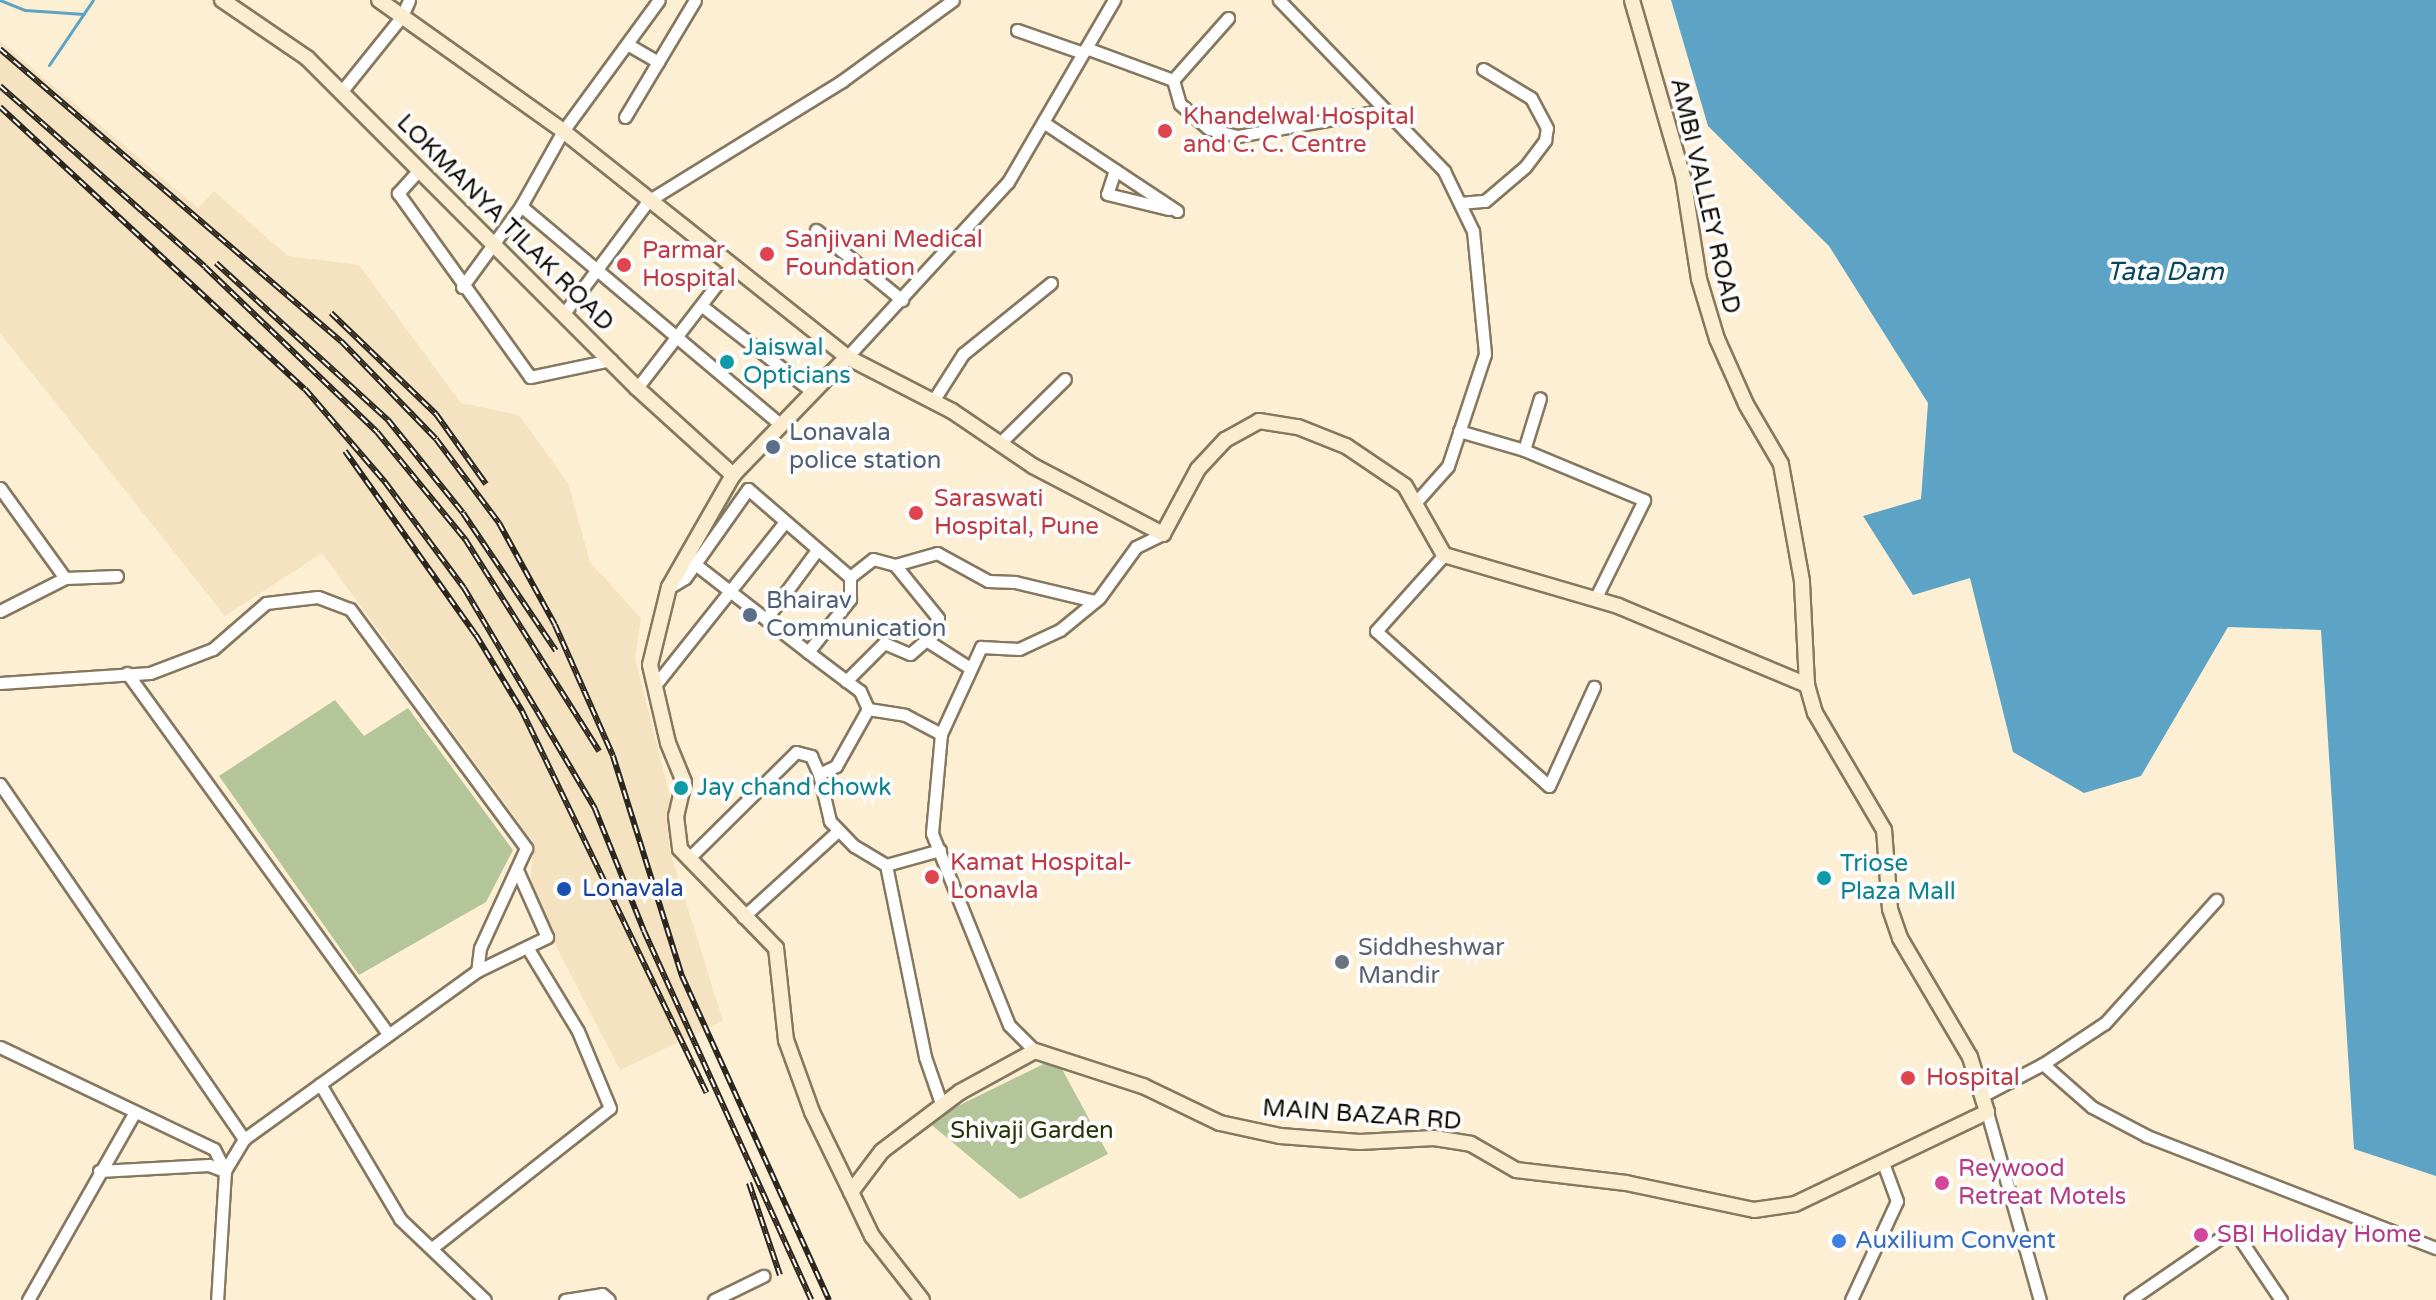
<!DOCTYPE html>
<html>
<head>
<meta charset="utf-8">
<style>
	body { margin:0 }
	#map { position:relative; width:2436px; height:1300px; overflow:hidden; background:#fdefd3; font-family:"Varela Round",sans-serif }
	div>[style] { position:absolute }
	[style*='--x'] { left:calc(var(--x)*1px); top:calc(var(--y)*1px); width:calc(var(--w)*1px); rotate:calc(var(--a)*1deg) }
	.built>* { inset:0; background:#f5e2c0 }
	.green>* { inset:0; background:#b3c599 }
	.water>* { inset:0; background:#5ca3c5 }
	.stream>* { height:3px; margin:-1.5px; padding:0 1.5px; transform-origin:1.5px; border-radius:1.5px; background:#5ca3c5 }
	.roads { filter:drop-shadow(2px 0 #857860) drop-shadow(-2px 0 #857860) drop-shadow(0 2px #857860) drop-shadow(0 -2px #857860) }
	.street>* { height:11px; margin:-5.5px; padding:0 5.5px; transform-origin:5.5px; border-radius:5.5px; background:#fff }
	.secondary>* { height:14px; margin:-7px; padding:0 7px; transform-origin:7px; border-radius:7px; background:#faedd0 }
	.rail>* { height:6px; margin-top:-3px; transform-origin:0; background:repeating-linear-gradient(90deg,#fdfdfd 0 9px,#2c271c 0 18px); box-sizing:border-box; border-block:2px solid #2c271c }
	.dots>* { width:22px; height:22px; translate:-50% -50%; box-sizing:border-box; border:4px solid #fdfdfd; border-radius:50% }
	span { translate:-50% -50%; white-space:nowrap; text-align:center; line-height:1.15; -webkit-text-stroke:8px #fdfdfd; paint-order:stroke }
	.health-label { font-size:24px; color:#be3a42 }
	.left { translate:0 -50%; text-align:left }
	.street-label { font-size:24px; color:#100c04 }
	.culture-label { font-size:24px; color:#0d838f }
	.service-label { font-size:24px; color:#4e5e75 }
	.transit-label { font-size:24px; color:#164399 }
	.worship-label { font-size:24px; color:#5b616d }
	.park-label { font-size:24px; color:#263506 }
	.hotel-label { font-size:24px; color:#b23c85 }
	.shop-label { font-size:24px; color:#366cbe }
	.water-label { font-size:26px; color:#08465e; font-style:italic }
</style>
</head>
<body>
<div id="map">
	<div class="built">
		<div style="clip-path:polygon(0 41px,198px 208px,214px 191px,288px 256px,359px 265px,461px 403px,519px 415px,568px 483px,590px 562px,641px 618px,635px 658px,670px 797px,669px 848px,723px 1021px,620px 1070px,529px 894px,534px 843px,322px 553px,225px 616px,0 333px)"></div>
	</div>
	<div class="green">
		<div style="clip-path:polygon(335px 700px,364px 736px,408px 708px,513px 850px,486px 902px,359px 975px,219px 776px)"></div>
		<div style="clip-path:polygon(1056px 1058px,1108px 1154px,1020px 1199px,927px 1121px)"></div>
	</div>
	<div class="water">
		<div style="clip-path:polygon(1671px 0,2436px 0,2436px 1176px,2354px 1149px,2321px 630px,2228px 627px,2141px 776px,2084px 793px,2013px 752px,1970px 578px,1913px 595px,1863px 516px,1921px 499px,1928px 403px,1829px 246px,1708px 126px)"></div>
	</div>
	<div class="stream">
		<div style="--x:0;--y:0;--w:27;--a:22"></div>
		<div style="--x:25;--y:10;--w:59;--a:3.9"></div>
		<div style="--x:49;--y:65;--w:78;--a:-55.9"></div>
	</div>
	<div class="roads">
		<div class="street">
			<div style="--x:1279;--y:0;--w:238;--a:46"></div>
			<div style="--x:1444;--y:171;--w:67;--a:64.2"></div>
			<div style="--x:1473;--y:231;--w:124;--a:84.4"></div>
			<div style="--x:1485;--y:354;--w:118;--a:108.3"></div>
			<div style="--x:1448;--y:466;--w:50;--a:131.7"></div>
			<div style="--x:1017;--y:30;--w:70;--a:19.2"></div>
			<div style="--x:627;--y:44;--w:36;--a:30"></div>
			<div style="--x:1086;--y:48;--w:93;--a:20.2"></div>
			<div style="--x:1173;--y:80;--w:25;--a:74"></div>
			<div style="--x:1180;--y:104;--w:38;--a:41"></div>
			<div style="--x:1209;--y:129;--w:30;--a:14"></div>
			<div style="--x:1238;--y:136;--w:149;--a:-10"></div>
			<div style="--x:1173;--y:80;--w:83;--a:-48.4"></div>
			<div style="--x:341;--y:92;--w:97;--a:-51.2"></div>
			<div style="--x:402;--y:16;--w:17;--a:-66"></div>
			<div style="--x:625;--y:117;--w:136;--a:-59.1"></div>
			<div style="--x:1043;--y:122;--w:161;--a:33.6"></div>
			<div style="--x:1115;--y:170;--w:25;--a:108"></div>
			<div style="--x:1107;--y:194;--w:64;--a:13.6"></div>
			<div style="--x:418;--y:171;--w:30;--a:132"></div>
			<div style="--x:398;--y:193;--w:226;--a:54.3"></div>
			<div style="--x:530;--y:377;--w:83;--a:-11.9"></div>
			<div style="--x:1460;--y:203;--w:25;--a:-5"></div>
			<div style="--x:1485;--y:201;--w:52;--a:-40.4"></div>
			<div style="--x:1525;--y:167;--w:34;--a:-53"></div>
			<div style="--x:1545;--y:140;--w:12;--a:-81"></div>
			<div style="--x:1547;--y:128;--w:34;--a:-118"></div>
			<div style="--x:1531;--y:98;--w:56;--a:-148.9"></div>
			<div style="--x:521;--y:206;--w:340;--a:40.1"></div>
			<div style="--x:816;--y:230;--w:111;--a:39.1"></div>
			<div style="--x:462;--y:287;--w:100;--a:-53.9"></div>
			<div style="--x:521;--y:206;--w:86;--a:-60.8"></div>
			<div style="--x:563;--y:131;--w:162;--a:-53.8"></div>
			<div style="--x:702;--y:306;--w:140;--a:37.8"></div>
			<div style="--x:565;--y:312;--w:139;--a:-53.2"></div>
			<div style="--x:648;--y:201;--w:228;--a:-31.7"></div>
			<div style="--x:842;--y:81;--w:137;--a:-36.1"></div>
			<div style="--x:847;--y:357;--w:238;--a:-47.4"></div>
			<div style="--x:1008;--y:182;--w:211;--a:-59.8"></div>
			<div style="--x:637;--y:388;--w:154;--a:-52.4"></div>
			<div style="--x:933;--y:401;--w:56;--a:-57.4"></div>
			<div style="--x:963;--y:354;--w:113;--a:-38.9"></div>
			<div style="--x:1459;--y:431;--w:68;--a:16.3"></div>
			<div style="--x:1524;--y:450;--w:130;--a:22.6"></div>
			<div style="--x:1644;--y:500;--w:110;--a:116.3"></div>
			<div style="--x:1000;--y:443;--w:91;--a:-44.6"></div>
			<div style="--x:1524;--y:450;--w:54;--a:-72.9"></div>
			<div style="--x:0;--y:488;--w:111;--a:54.2"></div>
			<div style="--x:1444;--y:555;--w:102;--a:131.8"></div>
			<div style="--x:1376;--y:631;--w:232;--a:41.9"></div>
			<div style="--x:1549;--y:786;--w:109;--a:-65.6"></div>
			<div style="--x:695;--y:564;--w:143;--a:37.9"></div>
			<div style="--x:808;--y:652;--w:68;--a:-51.6"></div>
			<div style="--x:850;--y:599;--w:22;--a:-90"></div>
			<div style="--x:895;--y:565;--w:68;--a:50.9"></div>
			<div style="--x:938;--y:618;--w:25;--a:119"></div>
			<div style="--x:926;--y:640;--w:52;--a:32.5"></div>
			<div style="--x:670;--y:587;--w:17;--a:-31"></div>
			<div style="--x:685;--y:578;--w:109;--a:-54.7"></div>
			<div style="--x:748;--y:489;--w:135;--a:40.8"></div>
			<div style="--x:850;--y:577;--w:29;--a:-38"></div>
			<div style="--x:873;--y:559;--w:23;--a:15"></div>
			<div style="--x:895;--y:565;--w:44;--a:-15.9"></div>
			<div style="--x:937;--y:553;--w:58;--a:28.8"></div>
			<div style="--x:988;--y:581;--w:27;--a:2"></div>
			<div style="--x:1015;--y:582;--w:82;--a:13.4"></div>
			<div style="--x:0;--y:611;--w:73;--a:-26.9"></div>
			<div style="--x:65;--y:578;--w:52;--a:-2.2"></div>
			<div style="--x:766;--y:619;--w:86;--a:-53.5"></div>
			<div style="--x:808;--y:652;--w:65;--a:36.9"></div>
			<div style="--x:860;--y:691;--w:20;--a:66"></div>
			<div style="--x:127;--y:673;--w:445;--a:54.1"></div>
			<div style="--x:846;--y:681;--w:54;--a:-45"></div>
			<div style="--x:884;--y:643;--w:28;--a:23"></div>
			<div style="--x:910;--y:654;--w:21;--a:-41"></div>
			<div style="--x:0;--y:683;--w:150;--a:-3.8"></div>
			<div style="--x:150;--y:673;--w:67;--a:-20.9"></div>
			<div style="--x:213;--y:649;--w:70;--a:-41"></div>
			<div style="--x:266;--y:603;--w:52;--a:-6.6"></div>
			<div style="--x:318;--y:597;--w:34;--a:21"></div>
			<div style="--x:350;--y:609;--w:297;--a:53.6"></div>
			<div style="--x:526;--y:848;--w:110;--a:114.7"></div>
			<div style="--x:480;--y:948;--w:23;--a:97"></div>
			<div style="--x:477;--y:971;--w:287;--a:144.2"></div>
			<div style="--x:244;--y:1139;--w:37;--a:121"></div>
			<div style="--x:225;--y:1171;--w:129;--a:93.5"></div>
			<div style="--x:656;--y:684;--w:207;--a:-51.5"></div>
			<div style="--x:0;--y:784;--w:431;--a:55.5"></div>
			<div style="--x:940;--y:850;--w:56;--a:164.5"></div>
			<div style="--x:886;--y:865;--w:37;--a:-149"></div>
			<div style="--x:854;--y:846;--w:35;--a:-134"></div>
			<div style="--x:830;--y:821;--w:48;--a:-103.2"></div>
			<div style="--x:819;--y:774;--w:19;--a:-25"></div>
			<div style="--x:836;--y:766;--w:65;--a:-60.7"></div>
			<div style="--x:868;--y:709;--w:37;--a:9"></div>
			<div style="--x:905;--y:715;--w:41;--a:27.8"></div>
			<div style="--x:688;--y:859;--w:152;--a:-44.7"></div>
			<div style="--x:796;--y:752;--w:16;--a:15"></div>
			<div style="--x:811;--y:756;--w:20;--a:66"></div>
			<div style="--x:886;--y:865;--w:196;--a:78.5"></div>
			<div style="--x:925;--y:1057;--w:52;--a:70.9"></div>
			<div style="--x:743;--y:917;--w:128;--a:-42.2"></div>
			<div style="--x:477;--y:971;--w:78;--a:-25.9"></div>
			<div style="--x:547;--y:937;--w:73;--a:-114.1"></div>
			<div style="--x:0;--y:1047;--w:237;--a:25.5"></div>
			<div style="--x:214;--y:1149;--w:25;--a:63"></div>
			<div style="--x:1035;--y:1051;--w:37;--a:-135"></div>
			<div style="--x:1009;--y:1025;--w:207;--a:-111.9"></div>
			<div style="--x:932;--y:833;--w:99;--a:-84.8"></div>
			<div style="--x:941;--y:734;--w:96;--a:-65.3"></div>
			<div style="--x:981;--y:647;--w:38;--a:3"></div>
			<div style="--x:1019;--y:649;--w:45;--a:-24.9"></div>
			<div style="--x:1060;--y:630;--w:50;--a:-39.4"></div>
			<div style="--x:1099;--y:598;--w:63;--a:-54"></div>
			<div style="--x:1136;--y:547;--w:30;--a:-26"></div>
			<div style="--x:2043;--y:1064;--w:74;--a:-33.5"></div>
			<div style="--x:2105;--y:1023;--w:166;--a:-47.9"></div>
			<div style="--x:320;--y:1084;--w:157;--a:59.3"></div>
			<div style="--x:400;--y:1219;--w:117;--a:43.6"></div>
			<div style="--x:1982;--y:1096;--w:69;--a:-27.7"></div>
			<div style="--x:2043;--y:1064;--w:65;--a:41.3"></div>
			<div style="--x:2092;--y:1107;--w:62;--a:27.8"></div>
			<div style="--x:2147;--y:1136;--w:310;--a:21.2"></div>
			<div style="--x:1987;--y:1112;--w:195;--a:74.3"></div>
			<div style="--x:99;--y:1171;--w:110;--a:-3.1"></div>
			<div style="--x:209;--y:1165;--w:17;--a:21"></div>
			<div style="--x:432;--y:1248;--w:226;--a:-38.2"></div>
			<div style="--x:610;--y:1108;--w:83;--a:-112.6"></div>
			<div style="--x:578;--y:1031;--w:98;--a:-121.3"></div>
			<div style="--x:28;--y:1300;--w:216;--a:-60.4"></div>
			<div style="--x:565;--y:1300;--w:37;--a:-9"></div>
			<div style="--x:602;--y:1294;--w:9;--a:41"></div>
			<div style="--x:714;--y:1300;--w:55;--a:-26.1"></div>
			<div style="--x:1851;--y:1300;--w:109;--a:-65.1"></div>
			<div style="--x:1897;--y:1201;--w:40;--a:-110.2"></div>
			<div style="--x:2130;--y:1300;--w:116;--a:-34.5"></div>
			<div style="--x:2226;--y:1234;--w:10;--a:-6"></div>
			<div style="--x:2236;--y:1233;--w:81;--a:56.1"></div>
		</div>
		<div class="secondary">
			<div style="--x:222;--y:0;--w:103;--a:34.3"></div>
			<div style="--x:307;--y:58;--w:467;--a:45"></div>
			<div style="--x:637;--y:388;--w:130;--a:42.2"></div>
			<div style="--x:379;--y:0;--w:226;--a:35.4"></div>
			<div style="--x:563;--y:131;--w:363;--a:38.5"></div>
			<div style="--x:847;--y:357;--w:118;--a:27.2"></div>
			<div style="--x:952;--y:411;--w:98;--a:34.2"></div>
			<div style="--x:1033;--y:466;--w:147;--a:27.6"></div>
			<div style="--x:1163;--y:534;--w:74;--a:-61.7"></div>
			<div style="--x:1198;--y:469;--w:40;--a:-47"></div>
			<div style="--x:1225;--y:440;--w:39;--a:-29"></div>
			<div style="--x:1259;--y:421;--w:39;--a:9"></div>
			<div style="--x:1298;--y:427;--w:52;--a:21.6"></div>
			<div style="--x:1346;--y:446;--w:71;--a:34.1"></div>
			<div style="--x:1405;--y:486;--w:79;--a:60.5"></div>
			<div style="--x:1444;--y:555;--w:181;--a:16.3"></div>
			<div style="--x:1618;--y:606;--w:205;--a:22.7"></div>
			<div style="--x:847;--y:357;--w:164;--a:134"></div>
			<div style="--x:733;--y:475;--w:129;--a:119.7"></div>
			<div style="--x:669;--y:587;--w:80;--a:103.7"></div>
			<div style="--x:650;--y:665;--w:80;--a:77"></div>
			<div style="--x:668;--y:743;--w:42;--a:67.7"></div>
			<div style="--x:684;--y:782;--w:35;--a:103"></div>
			<div style="--x:676;--y:816;--w:33;--a:83"></div>
			<div style="--x:680;--y:849;--w:138;--a:45.9"></div>
			<div style="--x:776;--y:948;--w:93;--a:83.8"></div>
			<div style="--x:786;--y:1040;--w:77;--a:70.1"></div>
			<div style="--x:812;--y:1112;--w:89;--a:64"></div>
			<div style="--x:922;--y:1300;--w:81;--a:-128"></div>
			<div style="--x:872;--y:1236;--w:49;--a:-115.5"></div>
			<div style="--x:851;--y:1192;--w:51;--a:-52.9"></div>
			<div style="--x:882;--y:1151;--w:98;--a:-37.1"></div>
			<div style="--x:960;--y:1092;--w:85;--a:-28.7"></div>
			<div style="--x:1035;--y:1051;--w:114;--a:18"></div>
			<div style="--x:1143;--y:1086;--w:85;--a:25.7"></div>
			<div style="--x:1220;--y:1123;--w:61;--a:12.2"></div>
			<div style="--x:1280;--y:1136;--w:80;--a:4.3"></div>
			<div style="--x:1360;--y:1142;--w:74;--a:-3.1"></div>
			<div style="--x:1434;--y:1138;--w:37;--a:9"></div>
			<div style="--x:1471;--y:1144;--w:52;--a:30"></div>
			<div style="--x:1516;--y:1170;--w:111;--a:6.7"></div>
			<div style="--x:1626;--y:1183;--w:131;--a:11.9"></div>
			<div style="--x:1754;--y:1210;--w:41;--a:-8.3"></div>
			<div style="--x:1795;--y:1204;--w:213;--a:-25.6"></div>
			<div style="--x:1987;--y:1112;--w:58;--a:-107.2"></div>
			<div style="--x:1970;--y:1057;--w:138;--a:-120.5"></div>
			<div style="--x:1900;--y:938;--w:31;--a:-109"></div>
			<div style="--x:1890;--y:909;--w:79;--a:-94.3"></div>
			<div style="--x:1884;--y:830;--w:136;--a:-120.5"></div>
			<div style="--x:1815;--y:713;--w:29;--a:-106"></div>
			<div style="--x:1807;--y:685;--w:104;--a:-92.8"></div>
			<div style="--x:1802;--y:581;--w:119;--a:-100.2"></div>
			<div style="--x:1781;--y:464;--w:69;--a:-120.3"></div>
			<div style="--x:1746;--y:404;--w:71;--a:-114"></div>
			<div style="--x:1717;--y:339;--w:63;--a:-106.7"></div>
			<div style="--x:1699;--y:279;--w:103;--a:-98.9"></div>
			<div style="--x:1683;--y:177;--w:184;--a:-106.1"></div>
		</div>
	</div>
	<div class="rail">
		<div style="--x:0;--y:49;--w:449;--a:40.6"></div>
		<div style="--x:341;--y:341;--w:136;--a:45.9"></div>
		<div style="--x:436;--y:439;--w:105;--a:53.1"></div>
		<div style="--x:499;--y:523;--w:116;--a:61.2"></div>
		<div style="--x:555;--y:625;--w:143;--a:66.1"></div>
		<div style="--x:613;--y:756;--w:231;--a:72.6"></div>
		<div style="--x:682;--y:976;--w:356;--a:65.6"></div>
		<div style="--x:0;--y:86;--w:273;--a:41.4"></div>
		<div style="--x:205;--y:267;--w:238;--a:43.8"></div>
		<div style="--x:377;--y:432;--w:139;--a:50.6"></div>
		<div style="--x:465;--y:539;--w:251;--a:57.7"></div>
		<div style="--x:0;--y:107;--w:415;--a:42.8"></div>
		<div style="--x:305;--y:389;--w:123;--a:49.3"></div>
		<div style="--x:385;--y:482;--w:132;--a:53.3"></div>
		<div style="--x:464;--y:588;--w:257;--a:59.3"></div>
		<div style="--x:595;--y:809;--w:131;--a:68.1"></div>
		<div style="--x:644;--y:931;--w:405;--a:65.6"></div>
		<div style="--x:216;--y:263;--w:233;--a:42.4"></div>
		<div style="--x:388;--y:420;--w:119;--a:51.1"></div>
		<div style="--x:463;--y:513;--w:166;--a:56"></div>
		<div style="--x:331;--y:313;--w:146;--a:43.9"></div>
		<div style="--x:436;--y:414;--w:86;--a:54.5"></div>
		<div style="--x:345;--y:451;--w:226;--a:54.6"></div>
		<div style="--x:476;--y:635;--w:89;--a:58.8"></div>
		<div style="--x:522;--y:711;--w:424;--a:64.2"></div>
		<div style="--x:749;--y:1183;--w:97;--a:71.4"></div>
	</div>
	<div class="dots">
		<div style="left:1165px;top:131px;background:#e0444e"></div>
		<div style="left:767px;top:254px;background:#e0444e"></div>
		<div style="left:624px;top:265px;background:#e0444e"></div>
		<div style="left:727px;top:362px;background:#0f9aa8"></div>
		<div style="left:773px;top:447px;background:#5c6f8a"></div>
		<div style="left:916px;top:513px;background:#e0444e"></div>
		<div style="left:750px;top:615px;background:#5c6f8a"></div>
		<div style="left:681px;top:788px;background:#0f9aa8"></div>
		<div style="left:932px;top:877px;background:#e0444e"></div>
		<div style="left:1824px;top:878px;background:#0f9aa8"></div>
		<div style="left:564px;top:889px;background:#1a4fb4"></div>
		<div style="left:1342px;top:962px;background:#6b7280"></div>
		<div style="left:1908px;top:1078px;background:#e0444e"></div>
		<div style="left:1942px;top:1183px;background:#d1479c"></div>
		<div style="left:2201px;top:1235px;background:#d1479c"></div>
		<div style="left:1839px;top:1241px;background:#3f7fe0"></div>
	</div>
	<div class="health-label">
		<span class="left" style="left:1183px;top:131px">Khandelwal Hospital<br>and C. C. Centre</span>
		<span class="left" style="left:785px;top:254px">Sanjivani Medical<br>Foundation</span>
		<span class="left" style="left:642px;top:265px">Parmar<br>Hospital</span>
		<span class="left" style="left:934px;top:513px">Saraswati<br>Hospital, Pune</span>
		<span class="left" style="left:950px;top:877px">Kamat Hospital-<br>Lonavla</span>
		<span class="left" style="left:1926px;top:1078px">Hospital</span>
	</div>
	<div class="street-label">
		<span style="left:1705px;top:196px;rotate:77deg">AMBI VALLEY ROAD</span>
		<span style="left:505px;top:223px;rotate:45deg">LOKMANYA TILAK ROAD</span>
		<span style="left:1362px;top:1115px;rotate:4deg">MAIN BAZAR RD</span>
	</div>
	<div class="culture-label">
		<span class="left" style="left:743px;top:362px">Jaiswal<br>Opticians</span>
		<span class="left" style="left:697px;top:788px">Jay chand chowk</span>
		<span class="left" style="left:1840px;top:878px">Triose<br>Plaza Mall</span>
	</div>
	<div class="service-label">
		<span class="left" style="left:789px;top:447px">Lonavala<br>police station</span>
		<span class="left" style="left:766px;top:615px">Bhairav<br>Communication</span>
	</div>
	<div class="transit-label">
		<span class="left" style="left:582px;top:889px">Lonavala</span>
	</div>
	<div class="worship-label">
		<span class="left" style="left:1358px;top:962px">Siddheshwar<br>Mandir</span>
	</div>
	<div class="park-label">
		<span style="left:1032px;top:1131px">Shivaji Garden</span>
	</div>
	<div class="hotel-label">
		<span class="left" style="left:1958px;top:1183px">Reywood<br>Retreat Motels</span>
		<span class="left" style="left:2217px;top:1235px">SBI Holiday Home</span>
	</div>
	<div class="shop-label">
		<span class="left" style="left:1855px;top:1241px">Auxilium Convent</span>
	</div>
	<div class="water-label">
		<span style="left:2165px;top:272px">Tata Dam</span>
	</div>
</div>
</body>
</html>
